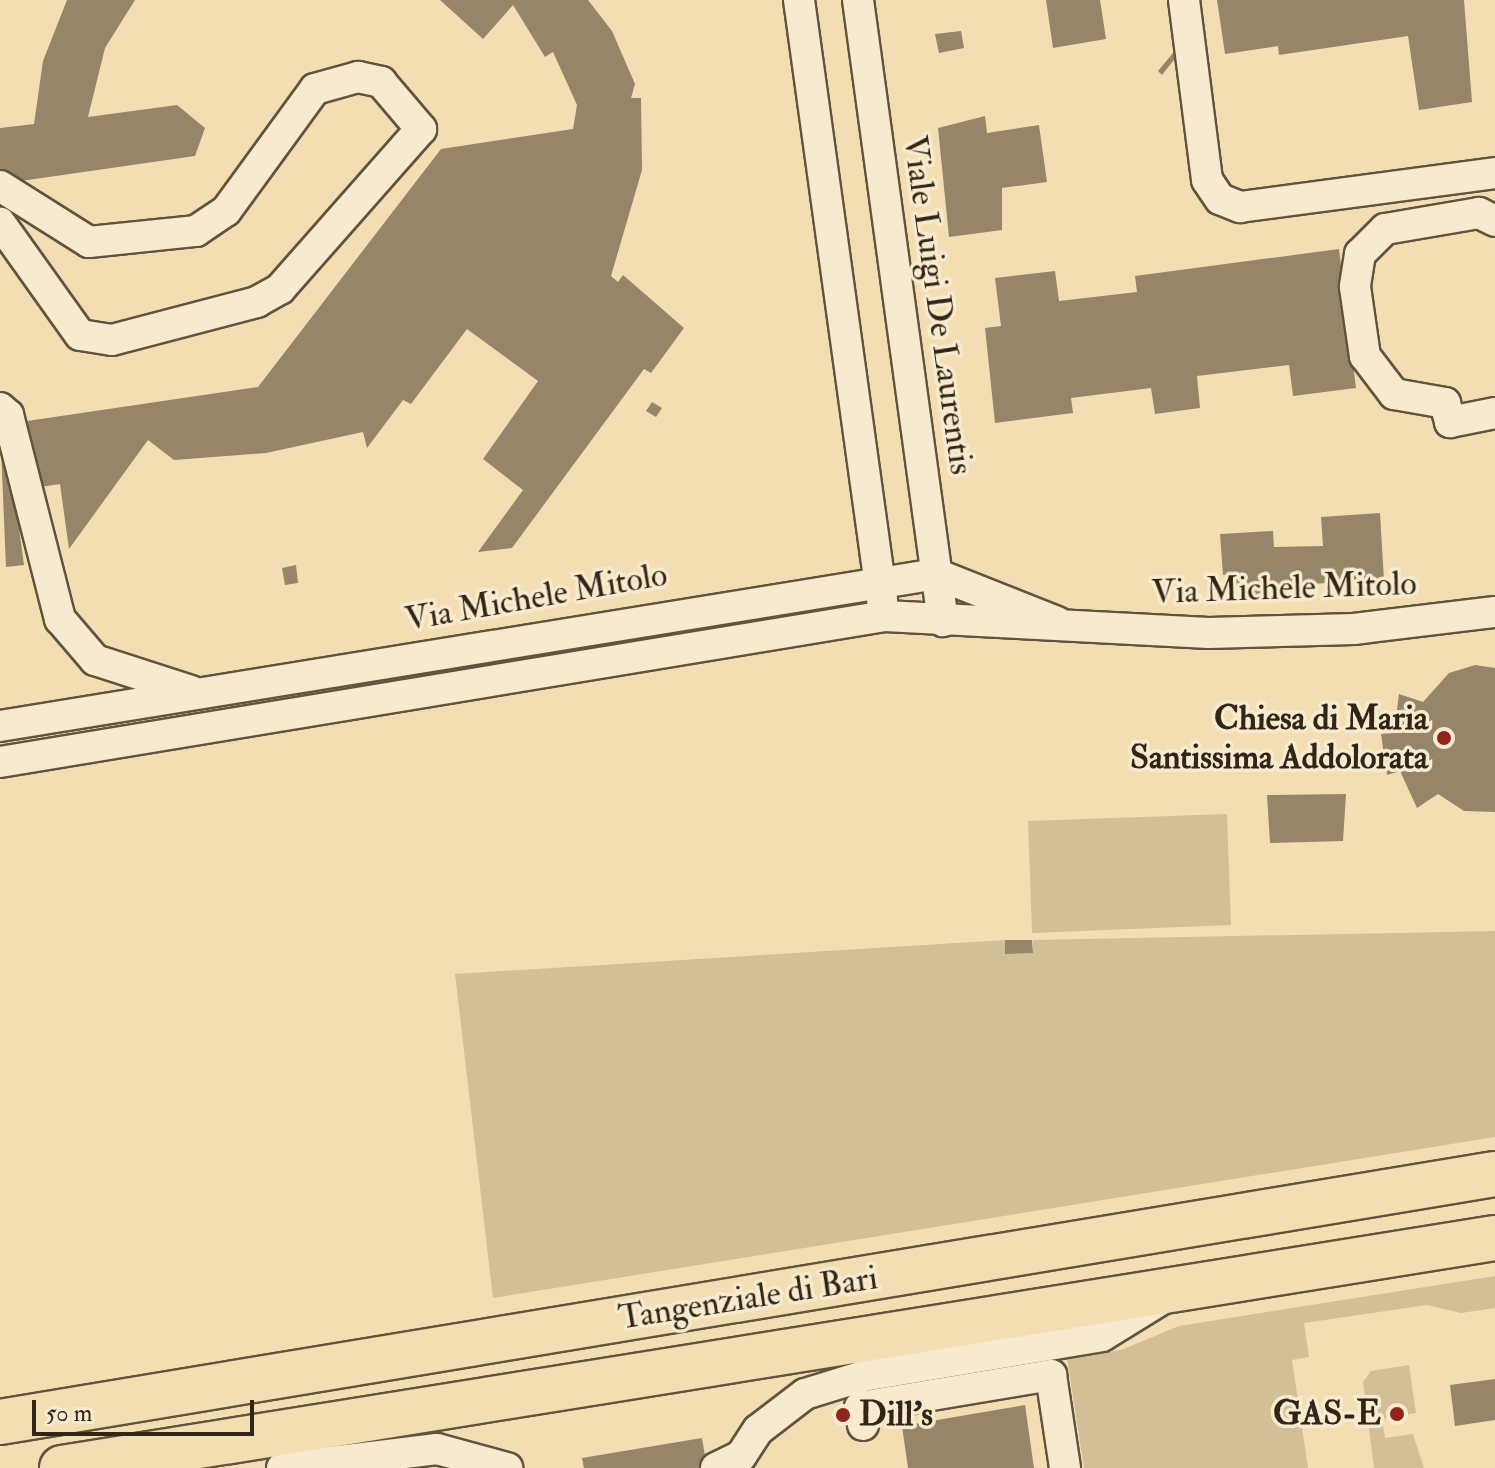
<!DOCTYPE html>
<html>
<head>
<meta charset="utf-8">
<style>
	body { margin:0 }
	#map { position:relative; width:1495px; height:1468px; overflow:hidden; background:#f3deb3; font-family:"IM FELL Double Pica",serif }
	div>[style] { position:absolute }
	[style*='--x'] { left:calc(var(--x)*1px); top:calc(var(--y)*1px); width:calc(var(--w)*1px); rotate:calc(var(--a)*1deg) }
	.green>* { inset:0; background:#d2bf98 }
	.building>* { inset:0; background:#968568 }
	.roads { filter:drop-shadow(2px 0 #62533d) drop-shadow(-2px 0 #62533d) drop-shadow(0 2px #62533d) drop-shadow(0 -2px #62533d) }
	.minor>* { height:30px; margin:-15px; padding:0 15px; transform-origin:15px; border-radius:15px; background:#f7eace }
	.highway>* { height:44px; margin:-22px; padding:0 22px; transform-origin:22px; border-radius:22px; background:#f3deb3 }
	.dots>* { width:22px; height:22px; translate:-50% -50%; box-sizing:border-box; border:4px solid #f7eace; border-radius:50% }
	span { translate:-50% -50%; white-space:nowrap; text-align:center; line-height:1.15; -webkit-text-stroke:7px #f7eace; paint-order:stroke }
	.street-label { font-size:34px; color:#312516 }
	.poi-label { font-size:34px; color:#312516; font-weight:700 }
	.right { translate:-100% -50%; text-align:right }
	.left { translate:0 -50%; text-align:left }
	.scale { position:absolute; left:32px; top:1400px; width:222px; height:36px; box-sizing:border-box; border:4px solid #312516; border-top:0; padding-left:10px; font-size:24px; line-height:28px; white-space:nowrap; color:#312516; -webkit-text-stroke:6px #f7eace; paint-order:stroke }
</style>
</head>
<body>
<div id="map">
	<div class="green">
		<div style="clip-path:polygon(1227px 814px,1231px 925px,1032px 933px,1028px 821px)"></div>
		<div style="clip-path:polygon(1495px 931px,1495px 1137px,493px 1298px,455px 974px,1005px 940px,1005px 953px,1033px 953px,1033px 940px)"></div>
		<div style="clip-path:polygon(1495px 1276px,1495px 1308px,1461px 1313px,1427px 1305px,1304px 1323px,1309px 1357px,1292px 1360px,1308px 1468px,1084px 1468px,1067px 1358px,1121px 1350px,1179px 1326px)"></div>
		<div style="clip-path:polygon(1409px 1365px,1416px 1413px,1382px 1419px,1385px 1438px,1413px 1434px,1424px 1468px,1374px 1468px,1363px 1382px,1371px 1371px)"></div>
	</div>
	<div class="building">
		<div style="clip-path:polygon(67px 0,135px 0,105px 48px,88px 117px,177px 105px,205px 128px,195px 156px,0 184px,0 128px,34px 124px,43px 61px)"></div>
		<div style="clip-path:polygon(440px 0,588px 0,612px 31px,635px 84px,631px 98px,641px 98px,642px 170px,611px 276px,618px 282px,623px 275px,684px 328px,651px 373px,644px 369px,512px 548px,478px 552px,523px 490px,483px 459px,538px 381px,467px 329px,411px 404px,403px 400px,367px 448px,363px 432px,266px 453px,174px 460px,148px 440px,69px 549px,60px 484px,14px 491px,24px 565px,6px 567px,0 425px,258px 387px,441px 149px,573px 129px,577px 105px,553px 52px,545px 57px,513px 5px,483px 39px)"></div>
		<div style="clip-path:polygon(1046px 0,1100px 0,1106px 39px,1053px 48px)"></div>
		<div style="clip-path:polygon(1217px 0,1464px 0,1472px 102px,1419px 110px,1408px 36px,1279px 55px,1278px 46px,1225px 54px)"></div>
		<div style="clip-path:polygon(961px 31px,964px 48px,939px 53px,935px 34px)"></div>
		<div style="clip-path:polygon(1173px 53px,1177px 56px,1162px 75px,1158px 71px)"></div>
		<div style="clip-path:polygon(985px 116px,987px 133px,1039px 125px,1047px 182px,1002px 188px,1002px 230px,949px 237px,938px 128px)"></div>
		<div style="clip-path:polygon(1339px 249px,1356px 388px,1293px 396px,1289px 365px,1197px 376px,1200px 408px,1155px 414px,1151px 388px,1071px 398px,1073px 413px,995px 423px,985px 328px,1001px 326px,995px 278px,1055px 271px,1059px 301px,1137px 292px,1135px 276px)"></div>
		<div style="clip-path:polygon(652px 402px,662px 408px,656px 417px,646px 411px)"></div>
		<div style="clip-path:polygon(1380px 513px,1384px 580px,1273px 586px,1273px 596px,1253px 597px,1253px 587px,1234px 588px,1234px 574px,1223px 575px,1220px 534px,1273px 531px,1274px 547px,1323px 546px,1321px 517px)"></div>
		<div style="clip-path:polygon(296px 565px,298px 583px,285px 585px,282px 568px)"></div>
		<div style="clip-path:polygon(1475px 665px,1495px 668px,1495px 812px,1464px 811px,1438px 794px,1417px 808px,1400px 771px,1387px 775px,1381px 734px,1394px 733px,1399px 694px,1423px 702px,1449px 673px)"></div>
		<div style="clip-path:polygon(1346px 794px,1343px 841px,1270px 843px,1267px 795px)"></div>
		<div style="clip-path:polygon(1005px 940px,1032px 940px,1033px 953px,1005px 954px)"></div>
		<div style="clip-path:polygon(1495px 1379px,1495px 1420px,1455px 1426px,1450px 1385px)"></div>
		<div style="clip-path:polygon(1025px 1405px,1034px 1468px,908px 1468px,902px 1426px)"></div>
		<div style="clip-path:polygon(702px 1438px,707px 1468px,584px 1468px,582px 1458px)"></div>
	</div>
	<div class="roads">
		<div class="minor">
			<div style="--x:799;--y:0;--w:606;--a:82.12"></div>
			<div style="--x:858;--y:0;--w:627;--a:82.21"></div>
			<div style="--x:1184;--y:0;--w:181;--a:82.7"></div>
			<div style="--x:1207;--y:180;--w:23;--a:56"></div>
			<div style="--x:1220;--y:199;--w:22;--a:22"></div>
			<div style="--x:1240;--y:207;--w:257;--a:-7.6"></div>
			<div style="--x:0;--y:186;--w:105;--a:32.2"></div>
			<div style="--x:89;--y:242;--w:108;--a:-5.9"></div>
			<div style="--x:196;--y:231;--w:36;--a:-34"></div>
			<div style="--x:226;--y:211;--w:151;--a:-53.9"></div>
			<div style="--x:315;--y:89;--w:45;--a:-15.6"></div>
			<div style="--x:358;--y:77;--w:24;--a:12"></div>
			<div style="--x:381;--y:82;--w:62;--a:49.6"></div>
			<div style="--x:421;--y:129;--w:213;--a:131.4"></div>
			<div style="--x:280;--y:289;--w:26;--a:151"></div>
			<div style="--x:257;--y:302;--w:150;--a:165.3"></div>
			<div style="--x:112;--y:340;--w:32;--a:-171"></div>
			<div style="--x:80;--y:335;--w:138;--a:-125.5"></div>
			<div style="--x:1495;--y:221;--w:18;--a:-153"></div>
			<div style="--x:1479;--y:213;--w:95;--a:170.3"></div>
			<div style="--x:1385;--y:229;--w:35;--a:135"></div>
			<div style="--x:1360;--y:254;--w:33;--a:99"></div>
			<div style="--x:1355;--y:287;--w:70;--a:81.8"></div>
			<div style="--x:1365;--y:356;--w:48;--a:52.7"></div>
			<div style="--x:1394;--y:394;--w:52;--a:10"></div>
			<div style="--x:1445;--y:403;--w:20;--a:75"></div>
			<div style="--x:1450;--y:422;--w:46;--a:-11.3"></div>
			<div style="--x:0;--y:408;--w:11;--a:41"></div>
			<div style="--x:8;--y:415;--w:211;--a:75.7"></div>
			<div style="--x:60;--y:619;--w:54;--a:49.5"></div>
			<div style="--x:95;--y:660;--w:101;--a:17.9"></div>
			<div style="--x:0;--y:726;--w:948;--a:-9.22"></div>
			<div style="--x:936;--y:574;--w:130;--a:21.6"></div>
			<div style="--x:0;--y:762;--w:897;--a:-9.37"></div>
			<div style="--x:885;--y:616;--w:324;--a:3"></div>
			<div style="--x:1209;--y:633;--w:145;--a:-1.6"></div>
			<div style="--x:1354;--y:629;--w:142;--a:-6.9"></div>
			<div style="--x:863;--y:1425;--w:18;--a:-99"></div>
			<div style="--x:860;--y:1407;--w:194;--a:-9.5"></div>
			<div style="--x:1051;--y:1375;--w:94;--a:81.4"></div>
			<div style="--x:282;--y:1468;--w:156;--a:-7"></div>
			<div style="--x:437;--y:1449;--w:73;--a:15.2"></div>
			<div style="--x:716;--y:1468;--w:28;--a:-26"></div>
			<div style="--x:741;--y:1456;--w:31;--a:-57"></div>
			<div style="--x:758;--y:1430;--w:59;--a:-37.5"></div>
			<div style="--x:805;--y:1394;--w:61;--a:-17.2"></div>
			<div style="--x:863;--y:1376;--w:242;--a:-9.5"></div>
			<div style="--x:1102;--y:1336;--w:70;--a:-31.7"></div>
		</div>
		<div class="highway">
			<div style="--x:0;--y:1422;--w:1515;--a:-9.42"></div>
			<div style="--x:62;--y:1468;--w:1451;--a:-9.12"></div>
		</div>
	</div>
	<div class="dots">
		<div style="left:1444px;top:738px;background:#8f2418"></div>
		<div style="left:1397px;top:1414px;background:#8f2418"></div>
		<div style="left:843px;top:1415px;background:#8f2418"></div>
	</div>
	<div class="street-label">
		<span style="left:938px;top:305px;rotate:82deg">Viale Luigi De Laurentis</span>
		<span style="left:1284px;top:588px;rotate:-2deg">Via Michele Mitolo</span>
		<span style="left:536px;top:597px;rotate:-10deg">Via Michele Mitolo</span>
		<span style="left:748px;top:1298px;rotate:-9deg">Tangenziale di Bari</span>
	</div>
	<div class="poi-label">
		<span class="right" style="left:1428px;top:738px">Chiesa di Maria<br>Santissima Addolorata</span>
		<span class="right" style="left:1381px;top:1414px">GAS-E</span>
		<span class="left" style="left:859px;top:1415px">Dill's</span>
	</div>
	<div class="scale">50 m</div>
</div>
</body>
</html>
